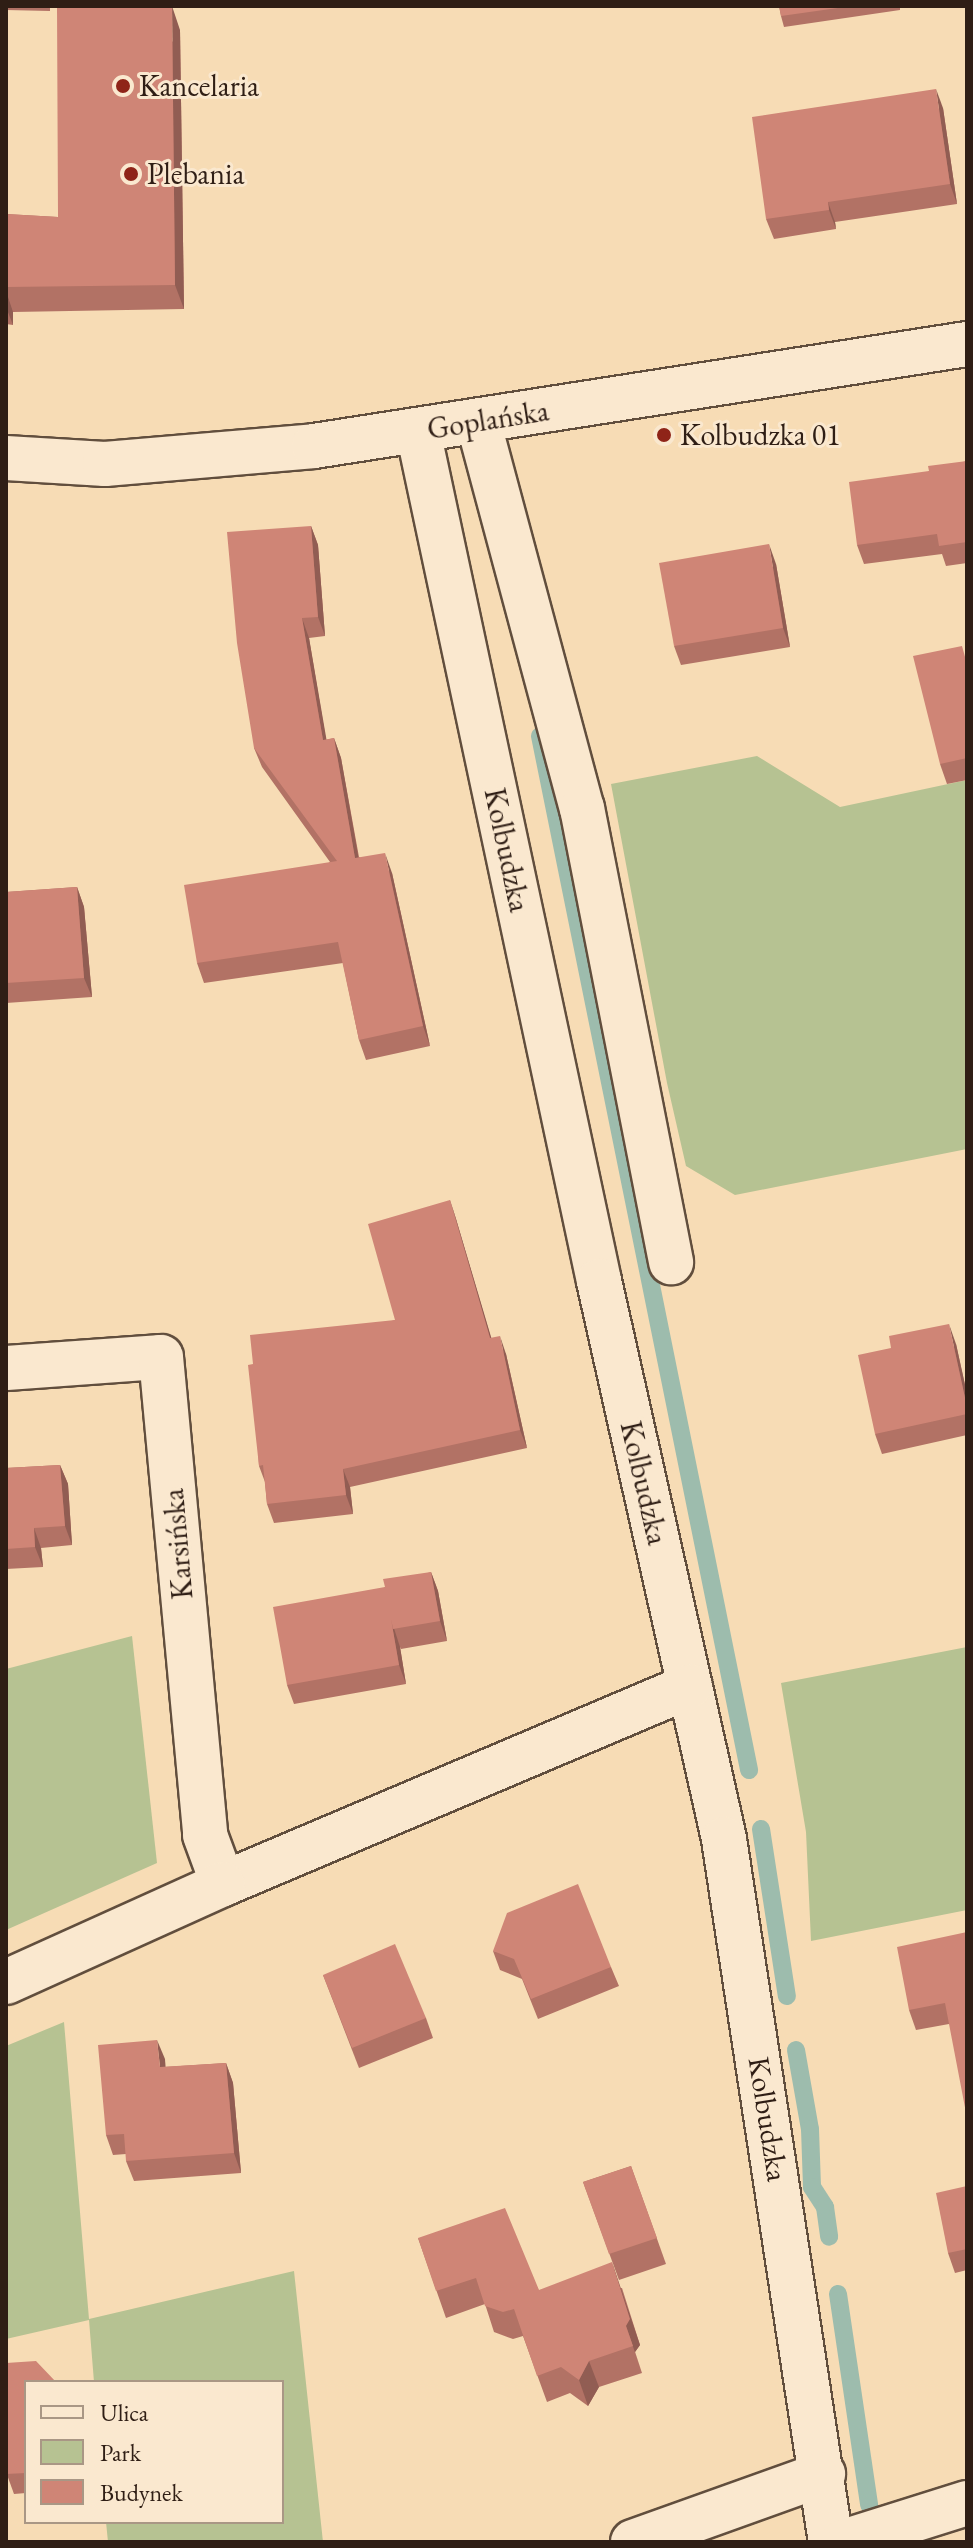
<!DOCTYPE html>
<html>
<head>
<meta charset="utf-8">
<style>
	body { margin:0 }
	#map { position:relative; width:973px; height:2548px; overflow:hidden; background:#f7dcb5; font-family:"EB Garamond",serif }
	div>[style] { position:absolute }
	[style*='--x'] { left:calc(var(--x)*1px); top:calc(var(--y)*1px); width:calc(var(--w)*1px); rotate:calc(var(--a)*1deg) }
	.green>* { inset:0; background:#b6c292 }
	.stream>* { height:18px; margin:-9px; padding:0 9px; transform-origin:9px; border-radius:9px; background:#9dbcad }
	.roads { filter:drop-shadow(2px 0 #614e3d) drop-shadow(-2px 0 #614e3d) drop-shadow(0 2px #614e3d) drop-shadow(0 -2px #614e3d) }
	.minor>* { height:44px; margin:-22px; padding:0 22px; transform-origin:22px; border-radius:22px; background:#fae8cf }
	.wall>* { inset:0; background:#b27265 }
	.shaded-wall>* { inset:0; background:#915d53 }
	.building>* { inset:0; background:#cf8576 }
	.dots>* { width:22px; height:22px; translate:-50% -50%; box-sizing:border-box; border:4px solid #fae8cf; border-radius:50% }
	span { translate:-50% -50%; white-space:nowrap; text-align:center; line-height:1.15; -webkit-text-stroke:6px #fae8cf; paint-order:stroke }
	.poi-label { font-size:30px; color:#2f1e15 }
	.left { translate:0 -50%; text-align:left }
	.street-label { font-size:30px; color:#2f1e15 }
	.frame { position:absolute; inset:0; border:8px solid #2f1e15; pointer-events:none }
	.legend { position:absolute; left:24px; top:2380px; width:260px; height:144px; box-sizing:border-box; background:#fae8cf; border:2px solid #a99785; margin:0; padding:10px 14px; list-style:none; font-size:24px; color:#2f1e15 }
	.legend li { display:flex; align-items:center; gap:16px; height:40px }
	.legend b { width:40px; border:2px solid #a99785 }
</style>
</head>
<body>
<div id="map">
	<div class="green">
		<div style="clip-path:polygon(757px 756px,840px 807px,967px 780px,967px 1149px,735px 1195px,686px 1166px,667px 1083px,611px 784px)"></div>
		<div style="clip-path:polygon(132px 1636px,157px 1863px,6px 1930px,6px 1669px)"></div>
		<div style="clip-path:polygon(967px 1647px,967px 1910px,811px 1941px,806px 1832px,781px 1683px)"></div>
		<div style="clip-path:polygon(64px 2022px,89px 2319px,294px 2271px,323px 2542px,108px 2542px,106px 2522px,282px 2522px,282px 2382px,94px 2382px,89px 2320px,6px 2339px,6px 2046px)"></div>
	</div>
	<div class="stream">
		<div style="--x:540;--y:736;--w:1055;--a:78.57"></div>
		<div style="--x:761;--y:1829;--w:169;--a:81.2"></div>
		<div style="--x:796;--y:2050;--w:80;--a:80"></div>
		<div style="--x:810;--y:2129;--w:58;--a:88"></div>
		<div style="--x:812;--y:2187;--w:24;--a:57"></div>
		<div style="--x:825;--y:2207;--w:30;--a:82"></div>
		<div style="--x:838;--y:2294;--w:213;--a:81.6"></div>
	</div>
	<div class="roads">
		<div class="minor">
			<div style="--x:478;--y:421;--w:401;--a:75"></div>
			<div style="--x:582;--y:808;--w:463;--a:78.9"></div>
			<div style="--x:418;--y:431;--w:869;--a:77.98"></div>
			<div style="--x:599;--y:1281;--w:572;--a:77.37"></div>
			<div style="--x:724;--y:1839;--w:711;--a:81.35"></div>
			<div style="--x:6;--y:458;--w:99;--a:3.5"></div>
			<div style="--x:105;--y:464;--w:210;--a:-4.9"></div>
			<div style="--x:314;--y:446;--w:661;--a:-8.88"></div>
			<div style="--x:6;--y:1368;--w:155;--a:-4.1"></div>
			<div style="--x:161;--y:1357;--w:480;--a:84.7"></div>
			<div style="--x:205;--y:1835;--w:52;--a:69.8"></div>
			<div style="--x:223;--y:1884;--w:507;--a:-22.98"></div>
			<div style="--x:6;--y:1982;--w:238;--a:-24.3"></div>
			<div style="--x:633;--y:2542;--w:202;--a:-19.7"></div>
			<div style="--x:843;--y:2542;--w:130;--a:-17.5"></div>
		</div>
	</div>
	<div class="wall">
		<div style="clip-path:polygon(6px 6px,50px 6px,50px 11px,6px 10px)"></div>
		<div style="clip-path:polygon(779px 6px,900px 6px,900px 10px,784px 27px,781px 16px)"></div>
		<div style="clip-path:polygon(180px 30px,184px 309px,13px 312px,13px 325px,6px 324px,6px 214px,58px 217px)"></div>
		<div style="clip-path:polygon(943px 108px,957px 204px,835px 222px,836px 229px,774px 239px,766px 219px)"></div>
		<div style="clip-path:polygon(967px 461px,967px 563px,946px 566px,942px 554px,864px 564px,857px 545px,929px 471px)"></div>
		<div style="clip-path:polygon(311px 526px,318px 545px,325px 636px,309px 638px,326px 740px,334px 738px,341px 758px,359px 857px,392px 873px,430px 1046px,366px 1060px,359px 1040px,343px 963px,204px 983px,197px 963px,330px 862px,262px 767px,254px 748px)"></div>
		<div style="clip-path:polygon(776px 564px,790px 647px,681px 665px,674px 646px)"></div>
		<div style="clip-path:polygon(967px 659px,967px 780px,947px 784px,940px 764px)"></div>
		<div style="clip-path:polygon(77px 887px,84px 907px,92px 997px,6px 1003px,6px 892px)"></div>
		<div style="clip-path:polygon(450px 1200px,456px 1219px,491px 1338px,506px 1354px,527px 1448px,350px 1487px,353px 1514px,274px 1523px,267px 1504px,265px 1482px,259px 1466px,253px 1364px,395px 1320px)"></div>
		<div style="clip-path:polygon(956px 1344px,967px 1394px,967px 1435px,882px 1454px,875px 1434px)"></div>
		<div style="clip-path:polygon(60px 1465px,68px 1484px,72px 1545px,41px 1548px,43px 1567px,6px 1569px,6px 1468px)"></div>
		<div style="clip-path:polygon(431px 1572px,438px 1591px,447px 1641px,401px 1649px,400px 1647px,406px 1684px,294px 1704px,287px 1685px,385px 1587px)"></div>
		<div style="clip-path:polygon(967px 1932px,949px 2024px,916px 2030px,909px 2010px)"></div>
		<div style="clip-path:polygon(493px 1951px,611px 1967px,619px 1986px,538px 2019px,522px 1979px,500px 1970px)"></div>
		<div style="clip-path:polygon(323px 1975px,426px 2018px,433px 2038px,359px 2068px)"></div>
		<div style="clip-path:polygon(165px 2059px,165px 2067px,226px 2063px,233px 2083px,241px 2173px,134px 2181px,126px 2161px,126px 2154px,113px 2155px,106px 2135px)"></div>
		<div style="clip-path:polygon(631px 2166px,666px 2264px,619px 2280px,583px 2182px)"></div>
		<div style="clip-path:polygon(967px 2186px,967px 2270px,955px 2273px,948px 2253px)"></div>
		<div style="clip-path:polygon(418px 2238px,539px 2290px,622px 2288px,640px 2345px,635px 2352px,642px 2373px,599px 2387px,588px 2406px,570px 2393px,547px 2402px,523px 2336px,513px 2339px,494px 2332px,485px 2304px,446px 2318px)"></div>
		<div style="clip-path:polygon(26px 2382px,26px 2493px,14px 2494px,6px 2472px)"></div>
	</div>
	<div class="shaded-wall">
		<div style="clip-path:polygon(172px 6px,180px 30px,184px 309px,175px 285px)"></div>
		<div style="clip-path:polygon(936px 89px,943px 108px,957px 204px,950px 184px)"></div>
		<div style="clip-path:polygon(828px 202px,835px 222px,836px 229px,829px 210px)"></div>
		<div style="clip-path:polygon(6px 291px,13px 312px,13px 325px,6px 307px)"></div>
		<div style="clip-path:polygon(311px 526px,318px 545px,325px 636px,318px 617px)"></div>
		<div style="clip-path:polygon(769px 544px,776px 564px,790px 647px,783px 628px)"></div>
		<div style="clip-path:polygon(302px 618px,309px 638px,330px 760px,323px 740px)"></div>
		<div style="clip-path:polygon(334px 738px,341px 758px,362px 878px,355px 858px)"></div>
		<div style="clip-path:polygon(385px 853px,392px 873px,430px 1046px,423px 1026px)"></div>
		<div style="clip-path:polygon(77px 887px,84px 907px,92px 997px,84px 978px)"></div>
		<div style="clip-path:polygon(450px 1200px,456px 1219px,497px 1357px,490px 1338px)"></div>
		<div style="clip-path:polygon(949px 1324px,956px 1344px,967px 1394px,967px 1407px)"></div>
		<div style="clip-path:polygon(500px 1336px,506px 1354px,527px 1448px,520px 1430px)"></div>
		<div style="clip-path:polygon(60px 1465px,68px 1484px,72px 1545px,65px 1526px)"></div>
		<div style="clip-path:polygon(343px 1469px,350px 1487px,353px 1514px,346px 1495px)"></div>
		<div style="clip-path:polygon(34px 1528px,41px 1548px,43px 1567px,35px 1547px)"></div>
		<div style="clip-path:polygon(431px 1572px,438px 1591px,447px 1641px,440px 1621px)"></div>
		<div style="clip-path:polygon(391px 1619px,400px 1647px,406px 1684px,399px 1665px)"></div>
		<div style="clip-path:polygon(157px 2040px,165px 2059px,167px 2087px,160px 2067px)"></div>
		<div style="clip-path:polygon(226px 2063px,233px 2083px,241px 2173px,234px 2153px)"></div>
		<div style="clip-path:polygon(612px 2262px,640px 2345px,635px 2352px,642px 2373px,626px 2326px)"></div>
		<div style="clip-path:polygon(589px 2361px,599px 2387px,588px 2406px,579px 2380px)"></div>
	</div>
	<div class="building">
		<div style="clip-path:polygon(172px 6px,175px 285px,6px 287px,6px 214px,58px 217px,57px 7px)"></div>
		<div style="clip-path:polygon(779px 6px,852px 6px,781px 16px)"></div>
		<div style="clip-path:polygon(936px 89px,950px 184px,828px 202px,829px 210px,766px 219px,752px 117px)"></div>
		<div style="clip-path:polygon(967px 461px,967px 542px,939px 546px,937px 534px,857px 545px,849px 482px,929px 471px,928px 466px)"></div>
		<div style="clip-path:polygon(311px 526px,318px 617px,302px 618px,323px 740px,334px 738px,355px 858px,385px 853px,423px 1026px,359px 1040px,338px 942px,197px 963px,184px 885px,337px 861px,254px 748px,237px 643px,227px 532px)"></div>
		<div style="clip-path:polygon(769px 544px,783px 628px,674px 646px,659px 563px)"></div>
		<div style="clip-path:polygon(962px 646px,967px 664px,967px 758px,940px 764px,913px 656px)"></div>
		<div style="clip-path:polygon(77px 887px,84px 978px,6px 983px,6px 892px)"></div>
		<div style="clip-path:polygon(450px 1200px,490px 1338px,500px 1336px,520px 1430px,343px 1469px,346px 1495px,267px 1504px,263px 1465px,259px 1466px,248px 1365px,253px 1364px,250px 1335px,395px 1320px,368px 1224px)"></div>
		<div style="clip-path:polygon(949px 1324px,967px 1407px,967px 1414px,875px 1434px,858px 1355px,891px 1348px,889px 1336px)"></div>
		<div style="clip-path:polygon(60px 1465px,65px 1526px,34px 1528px,35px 1547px,6px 1549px,6px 1468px)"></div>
		<div style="clip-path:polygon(431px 1572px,440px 1621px,393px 1629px,391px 1619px,399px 1665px,287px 1685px,273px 1607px,385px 1587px,383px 1579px)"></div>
		<div style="clip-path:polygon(578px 1884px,611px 1967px,531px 1999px,514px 1959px,493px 1951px,507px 1913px)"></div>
		<div style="clip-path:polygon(967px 1932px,967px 2118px,945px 2003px,909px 2010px,897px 1947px)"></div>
		<div style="clip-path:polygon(395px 1944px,426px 2018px,352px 2048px,323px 1975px)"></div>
		<div style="clip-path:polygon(157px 2040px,160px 2067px,226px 2063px,234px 2153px,126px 2161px,124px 2134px,106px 2135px,98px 2045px)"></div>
		<div style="clip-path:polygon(631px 2166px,657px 2238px,609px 2254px,583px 2182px)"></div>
		<div style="clip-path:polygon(967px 2186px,967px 2249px,948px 2253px,936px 2193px)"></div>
		<div style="clip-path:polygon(505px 2208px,539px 2290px,612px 2262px,630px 2319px,626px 2326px,633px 2346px,589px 2361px,579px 2380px,561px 2367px,537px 2376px,514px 2309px,503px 2312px,485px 2306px,476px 2278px,436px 2291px,418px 2238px)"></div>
		<div style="clip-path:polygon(36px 2361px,56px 2382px,26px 2382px,26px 2473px,6px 2474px,6px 2363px)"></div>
	</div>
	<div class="dots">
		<div style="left:123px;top:86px;background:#8f2418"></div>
		<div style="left:131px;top:174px;background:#8f2418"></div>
		<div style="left:664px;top:435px;background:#8f2418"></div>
	</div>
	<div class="poi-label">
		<span class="left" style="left:139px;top:86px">Kancelaria</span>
		<span class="left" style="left:147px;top:174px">Plebania</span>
		<span class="left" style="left:680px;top:435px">Kolbudzka 01</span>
	</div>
	<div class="street-label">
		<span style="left:488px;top:420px;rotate:-9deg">Goplańska</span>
		<span style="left:507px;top:850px;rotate:78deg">Kolbudzka</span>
		<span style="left:644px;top:1483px;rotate:77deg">Kolbudzka</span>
		<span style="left:178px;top:1544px;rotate:-95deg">Karsińska</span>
		<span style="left:768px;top:2119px;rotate:81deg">Kolbudzka</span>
	</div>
	<div class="frame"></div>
	<ul class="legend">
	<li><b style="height:10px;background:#fae8cf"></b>Ulica</li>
	<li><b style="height:22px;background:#b6c292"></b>Park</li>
	<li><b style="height:22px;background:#cf8576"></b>Budynek</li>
	</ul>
</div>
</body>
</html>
